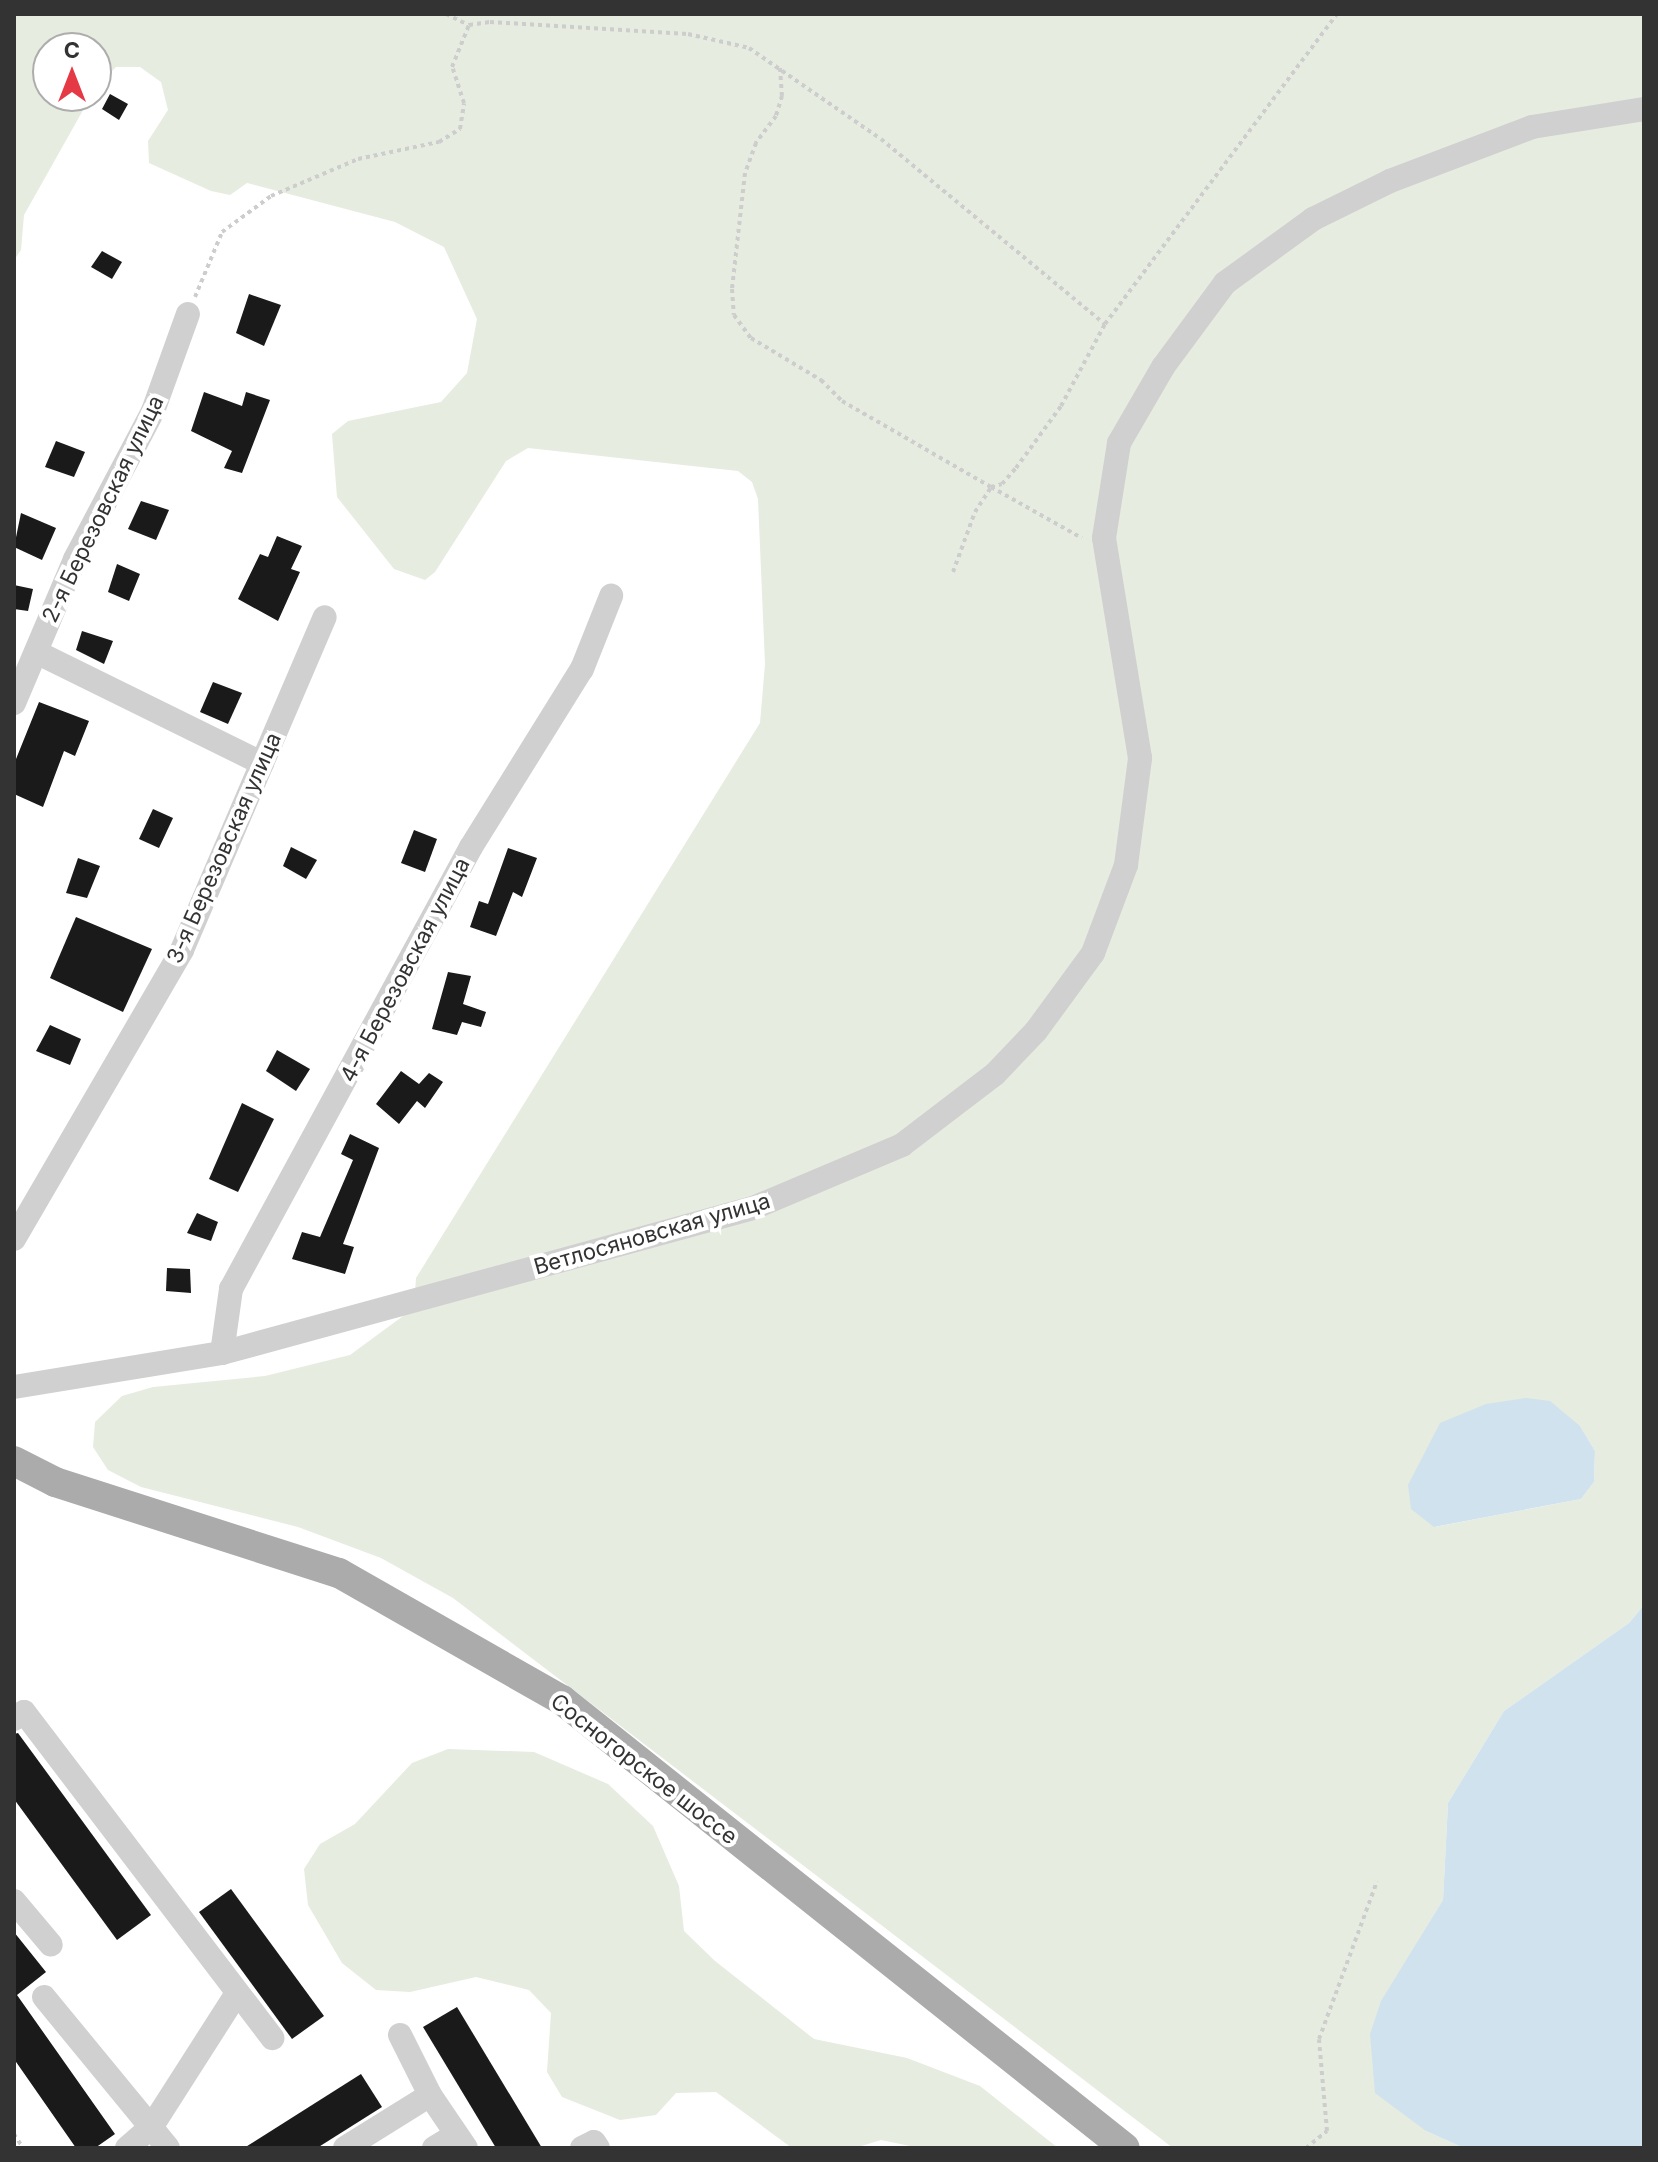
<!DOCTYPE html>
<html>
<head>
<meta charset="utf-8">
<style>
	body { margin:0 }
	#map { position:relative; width:1658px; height:2162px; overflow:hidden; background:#fff; font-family:Inter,sans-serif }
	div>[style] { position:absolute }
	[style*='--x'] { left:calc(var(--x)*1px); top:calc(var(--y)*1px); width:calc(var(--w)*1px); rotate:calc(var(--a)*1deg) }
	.green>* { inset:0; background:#e6ecdf }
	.water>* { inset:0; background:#cfe2ee }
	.building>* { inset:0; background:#1a1a1a }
	.path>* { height:4px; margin-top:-2px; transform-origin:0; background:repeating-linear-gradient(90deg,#cdcdcd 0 4px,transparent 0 8px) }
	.minor>* { height:24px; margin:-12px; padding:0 12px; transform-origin:12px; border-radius:12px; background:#d0d0d0 }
	.major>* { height:30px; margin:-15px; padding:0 15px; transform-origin:15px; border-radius:15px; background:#ababab }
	span { translate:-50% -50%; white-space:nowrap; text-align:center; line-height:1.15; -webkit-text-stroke:8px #fff; paint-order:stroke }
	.street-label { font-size:22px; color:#333 }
	.frame { position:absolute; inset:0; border:16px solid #333; pointer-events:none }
	.north { position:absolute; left:32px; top:32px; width:80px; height:80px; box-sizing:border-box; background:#fff; border:2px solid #adadad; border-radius:50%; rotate:0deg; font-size:22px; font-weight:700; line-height:32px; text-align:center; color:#333 }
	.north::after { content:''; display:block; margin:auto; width:28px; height:36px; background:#e63946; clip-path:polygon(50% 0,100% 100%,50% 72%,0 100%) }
</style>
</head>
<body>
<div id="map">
	<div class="green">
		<div style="clip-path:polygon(evenodd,14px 14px,1644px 14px,1644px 1605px,1629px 1623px,1504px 1711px,1448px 1803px,1443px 1900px,1382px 2001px,1426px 2131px,1464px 2148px,1173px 2148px,453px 1598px,381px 1558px,298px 1527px,141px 1487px,108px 1470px,93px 1447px,95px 1422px,122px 1396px,153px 1387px,265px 1376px,350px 1355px,414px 1308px,416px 1278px,760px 723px,765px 664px,758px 499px,752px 482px,738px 471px,528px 448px,506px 461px,435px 572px,425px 580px,394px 569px,337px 497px,332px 434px,348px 421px,441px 402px,467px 373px,477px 319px,444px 247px,395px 222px,247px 183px,230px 195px,211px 191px,149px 163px,148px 141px,168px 110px,161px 82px,140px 67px,116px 67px,96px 87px,96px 48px,48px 48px,48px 96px,91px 96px,24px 215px,21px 250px,14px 260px,14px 14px,1580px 1426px,1595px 1451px,1594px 1482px,1581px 1499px,1435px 1527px,1580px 1426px)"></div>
		<div style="clip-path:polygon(448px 1749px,534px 1752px,608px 1784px,653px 1826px,679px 1886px,684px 1931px,715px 1961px,814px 2039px,907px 2058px,980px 2086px,1058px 2148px,920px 2148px,881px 2140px,855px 2148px,792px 2148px,716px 2092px,676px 2093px,656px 2115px,620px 2120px,562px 2097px,547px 2072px,551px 2013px,529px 1990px,476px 1977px,410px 1992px,376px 1990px,342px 1963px,308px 1905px,304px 1869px,320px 1844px,355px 1824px,412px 1763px)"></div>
	</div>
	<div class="water">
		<div style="clip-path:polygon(1526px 1398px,1550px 1401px,1580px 1426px,1595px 1451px,1594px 1482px,1581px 1499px,1434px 1527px,1411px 1509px,1408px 1485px,1440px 1423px,1486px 1404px)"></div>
		<div style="clip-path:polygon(1644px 1605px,1644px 2148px,1464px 2148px,1426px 2131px,1375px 2093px,1370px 2034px,1381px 2001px,1443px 1900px,1448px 1803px,1504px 1711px,1629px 1623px)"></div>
	</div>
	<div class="building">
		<div style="clip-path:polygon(110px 94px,128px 104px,119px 120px,102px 109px)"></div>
		<div style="clip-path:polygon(102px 251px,122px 262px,112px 279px,91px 267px)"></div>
		<div style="clip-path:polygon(249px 294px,281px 305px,264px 346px,236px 333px)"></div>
		<div style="clip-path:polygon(204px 392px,242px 406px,246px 392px,270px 400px,242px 473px,224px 468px,232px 451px,191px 431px)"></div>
		<div style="clip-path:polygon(56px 441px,85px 452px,74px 477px,45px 467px)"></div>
		<div style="clip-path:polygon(141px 501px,169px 510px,156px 540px,128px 529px)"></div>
		<div style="clip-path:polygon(21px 513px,56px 528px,42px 560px,14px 547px)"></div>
		<div style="clip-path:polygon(277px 536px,302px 546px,291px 569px,300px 572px,278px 621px,238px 599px,260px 554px,268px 557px)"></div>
		<div style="clip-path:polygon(117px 564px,140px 574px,129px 601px,108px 592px)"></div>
		<div style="clip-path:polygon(14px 585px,33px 589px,28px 611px,14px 609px)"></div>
		<div style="clip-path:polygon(82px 631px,113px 641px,104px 664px,76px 650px)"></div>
		<div style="clip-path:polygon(213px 682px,242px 693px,228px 724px,200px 712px)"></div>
		<div style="clip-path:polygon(39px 702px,89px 721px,75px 756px,64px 751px,43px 807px,14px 794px,14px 764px)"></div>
		<div style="clip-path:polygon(153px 809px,173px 818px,159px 848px,139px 839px)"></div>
		<div style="clip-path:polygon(414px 830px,437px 839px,425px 872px,401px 863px)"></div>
		<div style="clip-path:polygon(291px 847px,317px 860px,306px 879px,283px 866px)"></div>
		<div style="clip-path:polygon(508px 848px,537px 858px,522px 897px,513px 892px,496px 936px,470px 927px,479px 901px,488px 904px)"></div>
		<div style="clip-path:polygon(78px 858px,100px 866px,87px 898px,66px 893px)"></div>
		<div style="clip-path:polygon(76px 917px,152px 949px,123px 1012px,50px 978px)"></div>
		<div style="clip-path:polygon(448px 972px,471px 976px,463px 1004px,486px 1012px,481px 1027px,462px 1022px,457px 1035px,432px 1029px)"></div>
		<div style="clip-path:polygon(50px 1025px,81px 1039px,70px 1065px,36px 1051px)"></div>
		<div style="clip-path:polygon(277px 1050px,310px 1069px,296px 1091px,266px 1071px)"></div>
		<div style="clip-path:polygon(401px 1071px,419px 1084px,429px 1073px,443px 1082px,425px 1108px,417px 1101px,399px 1124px,376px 1104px)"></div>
		<div style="clip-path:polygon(242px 1103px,274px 1119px,238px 1192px,209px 1179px)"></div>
		<div style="clip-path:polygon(350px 1134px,379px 1148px,343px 1244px,354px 1247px,345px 1274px,292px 1259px,302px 1232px,320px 1237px,353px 1160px,341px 1154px)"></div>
		<div style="clip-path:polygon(197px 1213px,218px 1222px,211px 1241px,187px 1233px)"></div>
		<div style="clip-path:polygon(167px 1268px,190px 1269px,191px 1293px,166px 1291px)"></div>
		<div style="clip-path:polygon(18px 1733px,151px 1915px,117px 1940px,14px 1799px,14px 1734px)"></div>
		<div style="clip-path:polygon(231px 1889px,324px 2016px,292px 2039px,199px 1912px)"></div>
		<div style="clip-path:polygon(14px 1932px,46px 1972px,17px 1995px,115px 2134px,95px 2148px,76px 2148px,14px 2059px)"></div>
		<div style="clip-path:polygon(457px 2007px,542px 2148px,496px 2148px,423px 2027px)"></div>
		<div style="clip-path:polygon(361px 2074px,382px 2107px,317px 2148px,244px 2148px)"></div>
	</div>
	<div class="path">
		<div style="--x:446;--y:14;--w:25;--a:26"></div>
		<div style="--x:469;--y:25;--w:21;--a:-8"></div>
		<div style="--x:490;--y:22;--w:198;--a:3.5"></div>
		<div style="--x:688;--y:34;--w:63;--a:12.9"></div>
		<div style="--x:749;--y:48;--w:160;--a:34.6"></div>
		<div style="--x:881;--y:139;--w:291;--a:39.6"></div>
		<div style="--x:780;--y:68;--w:28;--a:86"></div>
		<div style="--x:782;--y:96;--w:21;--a:107"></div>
		<div style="--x:776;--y:116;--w:34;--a:127"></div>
		<div style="--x:756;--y:143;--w:32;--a:110"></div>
		<div style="--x:745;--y:173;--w:117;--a:96.4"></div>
		<div style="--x:732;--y:289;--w:26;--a:86"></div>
		<div style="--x:734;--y:315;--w:29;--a:54"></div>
		<div style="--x:751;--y:338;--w:82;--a:31"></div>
		<div style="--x:821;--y:380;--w:30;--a:45"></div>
		<div style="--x:842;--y:401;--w:172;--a:30"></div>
		<div style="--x:991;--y:487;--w:11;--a:-15"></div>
		<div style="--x:1002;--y:484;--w:21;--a:-49"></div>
		<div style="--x:1016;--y:468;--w:77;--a:-54"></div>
		<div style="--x:1061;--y:406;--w:93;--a:-61.8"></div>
		<div style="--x:1105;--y:324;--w:387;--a:-53.2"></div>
		<div style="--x:195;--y:297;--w:70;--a:-67.4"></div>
		<div style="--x:222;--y:232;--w:61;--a:-36.3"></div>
		<div style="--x:271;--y:196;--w:95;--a:-23"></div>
		<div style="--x:358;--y:159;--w:83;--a:-11.9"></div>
		<div style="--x:439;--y:142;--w:25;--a:-32"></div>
		<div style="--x:460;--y:129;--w:26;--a:-81"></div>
		<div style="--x:464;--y:103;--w:38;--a:-108"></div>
		<div style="--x:452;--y:67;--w:45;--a:-68"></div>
		<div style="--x:953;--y:572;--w:64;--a:-69.9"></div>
		<div style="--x:975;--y:512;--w:30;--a:-57"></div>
		<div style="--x:991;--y:487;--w:104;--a:29.3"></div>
		<div style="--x:14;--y:2134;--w:17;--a:57"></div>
		<div style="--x:1306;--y:2148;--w:27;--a:-39"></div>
		<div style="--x:1327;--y:2131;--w:92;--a:-95"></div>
		<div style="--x:1319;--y:2039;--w:168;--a:-69.8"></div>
	</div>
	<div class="minor">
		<div style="--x:36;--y:652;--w:252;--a:26.2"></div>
		<div style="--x:14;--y:703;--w:156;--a:-67"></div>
		<div style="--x:75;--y:559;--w:167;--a:-62.2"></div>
		<div style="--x:153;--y:411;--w:103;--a:-70.2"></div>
		<div style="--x:14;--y:1239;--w:334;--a:-59.8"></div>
		<div style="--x:182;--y:950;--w:362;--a:-66.8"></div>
		<div style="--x:222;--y:1353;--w:65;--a:-82"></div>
		<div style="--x:231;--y:1289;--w:503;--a:-61.5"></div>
		<div style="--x:471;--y:847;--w:210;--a:-58.1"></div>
		<div style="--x:582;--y:669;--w:79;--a:-68.3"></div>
		<div style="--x:14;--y:1387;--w:211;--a:-9.3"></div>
		<div style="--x:222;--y:1353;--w:550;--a:-15.27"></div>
		<div style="--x:753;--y:1208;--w:162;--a:-22.9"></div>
		<div style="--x:902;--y:1145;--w:117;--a:-37.4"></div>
		<div style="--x:995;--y:1074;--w:59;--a:-46.4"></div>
		<div style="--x:1036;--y:1031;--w:97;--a:-53.8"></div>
		<div style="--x:1093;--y:953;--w:94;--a:-69.4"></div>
		<div style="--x:1126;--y:865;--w:108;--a:-82.5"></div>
		<div style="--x:1140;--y:758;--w:223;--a:-99.3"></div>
		<div style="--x:1104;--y:538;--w:96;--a:-81"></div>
		<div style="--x:1119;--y:443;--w:88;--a:-59.9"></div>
		<div style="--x:1163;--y:367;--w:104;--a:-53.6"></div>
		<div style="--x:1225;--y:283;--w:109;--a:-36"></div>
		<div style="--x:1313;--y:219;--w:86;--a:-26.3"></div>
		<div style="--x:1390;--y:181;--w:152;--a:-20.8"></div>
		<div style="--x:1532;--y:127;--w:113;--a:-9.1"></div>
		<div style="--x:14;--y:1719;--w:12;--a:-35"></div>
		<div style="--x:24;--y:1712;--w:410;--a:52.7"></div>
		<div style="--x:14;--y:1901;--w:57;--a:49.9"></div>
		<div style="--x:44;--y:1997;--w:195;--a:50.6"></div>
		<div style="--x:400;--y:2035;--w:67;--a:63.4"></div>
		<div style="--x:430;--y:2095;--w:64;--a:55.8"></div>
		<div style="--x:127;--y:2148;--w:33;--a:-41"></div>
		<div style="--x:152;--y:2126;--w:158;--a:-57.4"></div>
		<div style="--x:345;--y:2148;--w:100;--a:-31.9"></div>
		<div style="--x:434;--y:2148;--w:26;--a:-31"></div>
		<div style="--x:582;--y:2148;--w:13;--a:-27"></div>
		<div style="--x:594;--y:2142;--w:7;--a:56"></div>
	</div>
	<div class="major">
		<div style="--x:14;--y:1461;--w:46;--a:27.1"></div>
		<div style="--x:55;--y:1482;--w:298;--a:17.8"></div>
		<div style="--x:339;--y:1573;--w:257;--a:29.7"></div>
		<div style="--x:562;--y:1700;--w:719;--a:38.51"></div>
	</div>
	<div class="street-label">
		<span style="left:103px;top:509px;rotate:-64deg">2-я Березовская улица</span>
		<span style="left:224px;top:848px;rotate:-66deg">3-я Березовская улица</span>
		<span style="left:405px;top:970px;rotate:-62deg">4-я Березовская улица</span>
		<span style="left:652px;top:1234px;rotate:-16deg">Ветлосяновская улица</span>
		<span style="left:644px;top:1769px;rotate:38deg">Сосногорское шоссе</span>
	</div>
	<div class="frame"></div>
	<div class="north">С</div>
</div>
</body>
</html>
